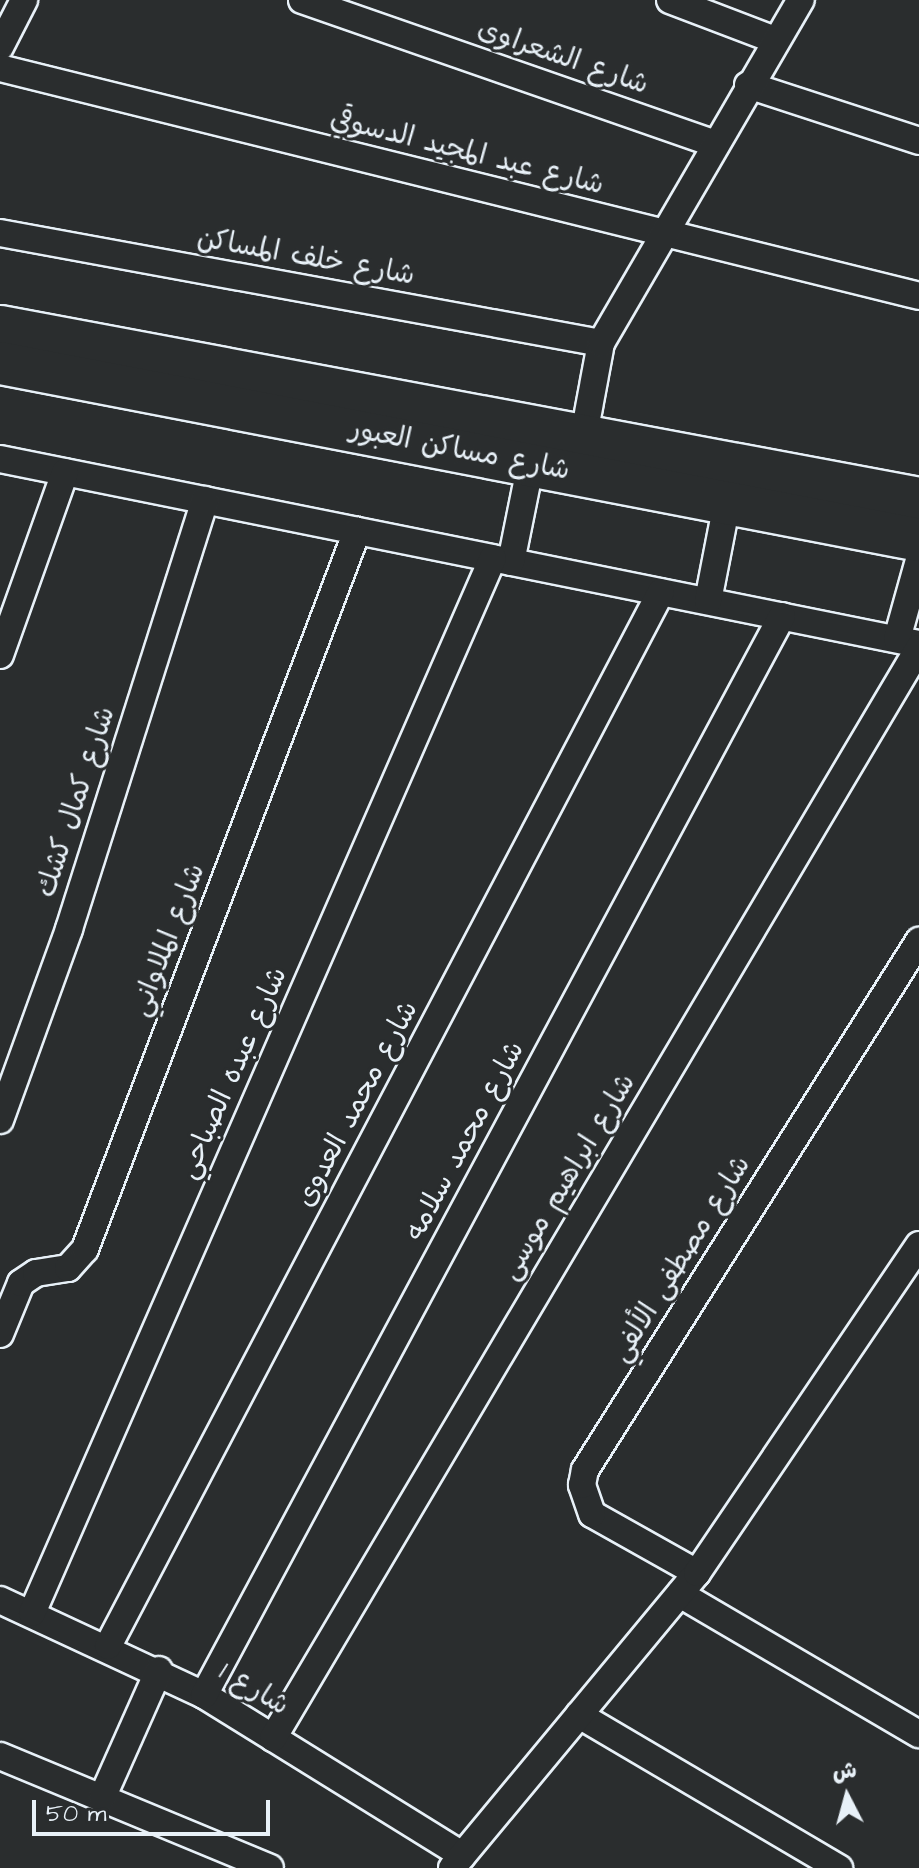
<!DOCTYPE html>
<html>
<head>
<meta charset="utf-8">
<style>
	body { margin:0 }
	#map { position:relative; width:919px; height:1868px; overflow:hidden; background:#2a2d2e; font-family:"Architects Daughter","Playpen Sans Arabic",sans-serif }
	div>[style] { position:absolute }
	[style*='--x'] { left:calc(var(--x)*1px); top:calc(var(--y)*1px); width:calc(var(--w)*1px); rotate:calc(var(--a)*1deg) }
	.roads { filter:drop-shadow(2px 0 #e8f1f8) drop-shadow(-2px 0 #e8f1f8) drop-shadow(0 2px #e8f1f8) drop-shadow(0 -2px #e8f1f8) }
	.street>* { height:26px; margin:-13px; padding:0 13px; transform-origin:13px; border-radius:13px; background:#2a2d2e }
	.primary>* { height:42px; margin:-21px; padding:0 21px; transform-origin:21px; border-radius:21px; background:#2a2d2e }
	span { translate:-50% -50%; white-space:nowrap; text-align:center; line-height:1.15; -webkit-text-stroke:6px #2a2d2e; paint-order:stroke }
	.street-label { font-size:28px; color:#e8f1f8 }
	.north { position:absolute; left:807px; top:1756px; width:80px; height:80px; -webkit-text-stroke:6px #2a2d2e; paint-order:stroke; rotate:354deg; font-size:22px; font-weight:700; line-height:32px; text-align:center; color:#e8f1f8 }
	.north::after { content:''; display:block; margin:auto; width:28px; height:36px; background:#e8f1f8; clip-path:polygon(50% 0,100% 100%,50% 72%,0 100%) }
	.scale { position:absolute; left:32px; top:1800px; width:238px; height:36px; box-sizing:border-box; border:4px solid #e8f1f8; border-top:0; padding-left:10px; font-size:24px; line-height:28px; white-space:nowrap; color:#e8f1f8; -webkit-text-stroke:6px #2a2d2e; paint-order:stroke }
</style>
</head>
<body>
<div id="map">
	<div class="roads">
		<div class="street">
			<div style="--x:302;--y:0;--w:435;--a:19.2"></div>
			<div style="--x:670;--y:0;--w:112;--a:20.9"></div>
			<div style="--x:0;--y:47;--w:53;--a:-62.9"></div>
			<div style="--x:0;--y:68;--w:947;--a:13.93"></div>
			<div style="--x:748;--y:85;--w:180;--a:18.1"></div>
			<div style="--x:0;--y:233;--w:611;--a:10.37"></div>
			<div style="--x:583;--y:440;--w:99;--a:-79.5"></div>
			<div style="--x:601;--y:343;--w:397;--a:-59.8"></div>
			<div style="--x:0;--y:459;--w:937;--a:11.38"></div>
			<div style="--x:511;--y:562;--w:101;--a:-78.6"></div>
			<div style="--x:708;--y:601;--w:100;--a:-79"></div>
			<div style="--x:897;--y:639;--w:82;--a:-74.4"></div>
			<div style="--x:0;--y:655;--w:194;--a:-70.4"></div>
			<div style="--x:0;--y:1120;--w:203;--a:-70.1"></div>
			<div style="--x:69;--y:929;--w:450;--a:-72.4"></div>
			<div style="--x:0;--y:1334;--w:55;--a:-67.6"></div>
			<div style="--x:21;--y:1283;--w:18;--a:-34"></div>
			<div style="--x:36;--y:1273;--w:32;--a:-9"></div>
			<div style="--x:68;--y:1268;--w:25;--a:-48"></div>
			<div style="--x:85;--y:1249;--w:768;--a:-69.25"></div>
			<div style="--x:697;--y:1573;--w:120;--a:-150.7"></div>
			<div style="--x:592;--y:1514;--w:31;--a:-109"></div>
			<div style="--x:582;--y:1485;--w:15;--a:-79"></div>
			<div style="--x:585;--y:1470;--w:626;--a:-57.73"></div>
			<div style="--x:680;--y:1594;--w:277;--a:30.4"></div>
			<div style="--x:0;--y:1600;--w:225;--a:25"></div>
			<div style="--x:204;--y:1695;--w:304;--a:31.8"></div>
			<div style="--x:32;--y:1613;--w:1151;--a:-66.4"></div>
			<div style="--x:108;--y:1646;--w:1190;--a:-62.32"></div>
			<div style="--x:204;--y:1695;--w:1224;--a:-61.82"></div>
			<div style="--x:579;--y:1715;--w:302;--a:30.5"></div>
			<div style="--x:273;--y:1738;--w:1267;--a:-59.35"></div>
			<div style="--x:0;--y:1756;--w:292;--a:22.5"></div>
			<div style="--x:102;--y:1798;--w:140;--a:-66"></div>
			<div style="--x:452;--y:1868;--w:383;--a:-50.3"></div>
			<div style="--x:697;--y:1573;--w:396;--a:-55.9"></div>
		</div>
		<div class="primary">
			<div style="--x:0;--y:327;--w:935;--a:10.6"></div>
			<div style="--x:0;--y:363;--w:936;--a:10.9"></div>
		</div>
	</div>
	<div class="street-label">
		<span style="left:563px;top:57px;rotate:19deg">شارع الشعراوى</span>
		<span style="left:467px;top:152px;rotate:14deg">شارع عبد المجيد الدسوقي</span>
		<span style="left:306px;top:257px;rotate:10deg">شارع خلف المساكن</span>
		<span style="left:460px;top:450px;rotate:11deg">شارع مساكن العبور</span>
		<span style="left:76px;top:802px;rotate:-72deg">شارع كمال كشك</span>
		<span style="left:168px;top:940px;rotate:-69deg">شارع الملاواني</span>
		<span style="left:233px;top:1073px;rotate:-66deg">شارع عبده الصباحي</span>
		<span style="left:357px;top:1104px;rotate:-62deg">شارع محمد العدوى</span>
		<span style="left:465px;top:1141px;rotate:-62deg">شارع محمد سلامه</span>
		<span style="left:568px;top:1177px;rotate:-59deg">شارع ابراهيم موسى</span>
		<span style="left:681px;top:1259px;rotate:-58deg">شارع مصطفى الألفي</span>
		<span style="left:254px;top:1689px;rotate:31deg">شارع 1</span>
	</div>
	<div class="north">ش</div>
	<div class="scale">50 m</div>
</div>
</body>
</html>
